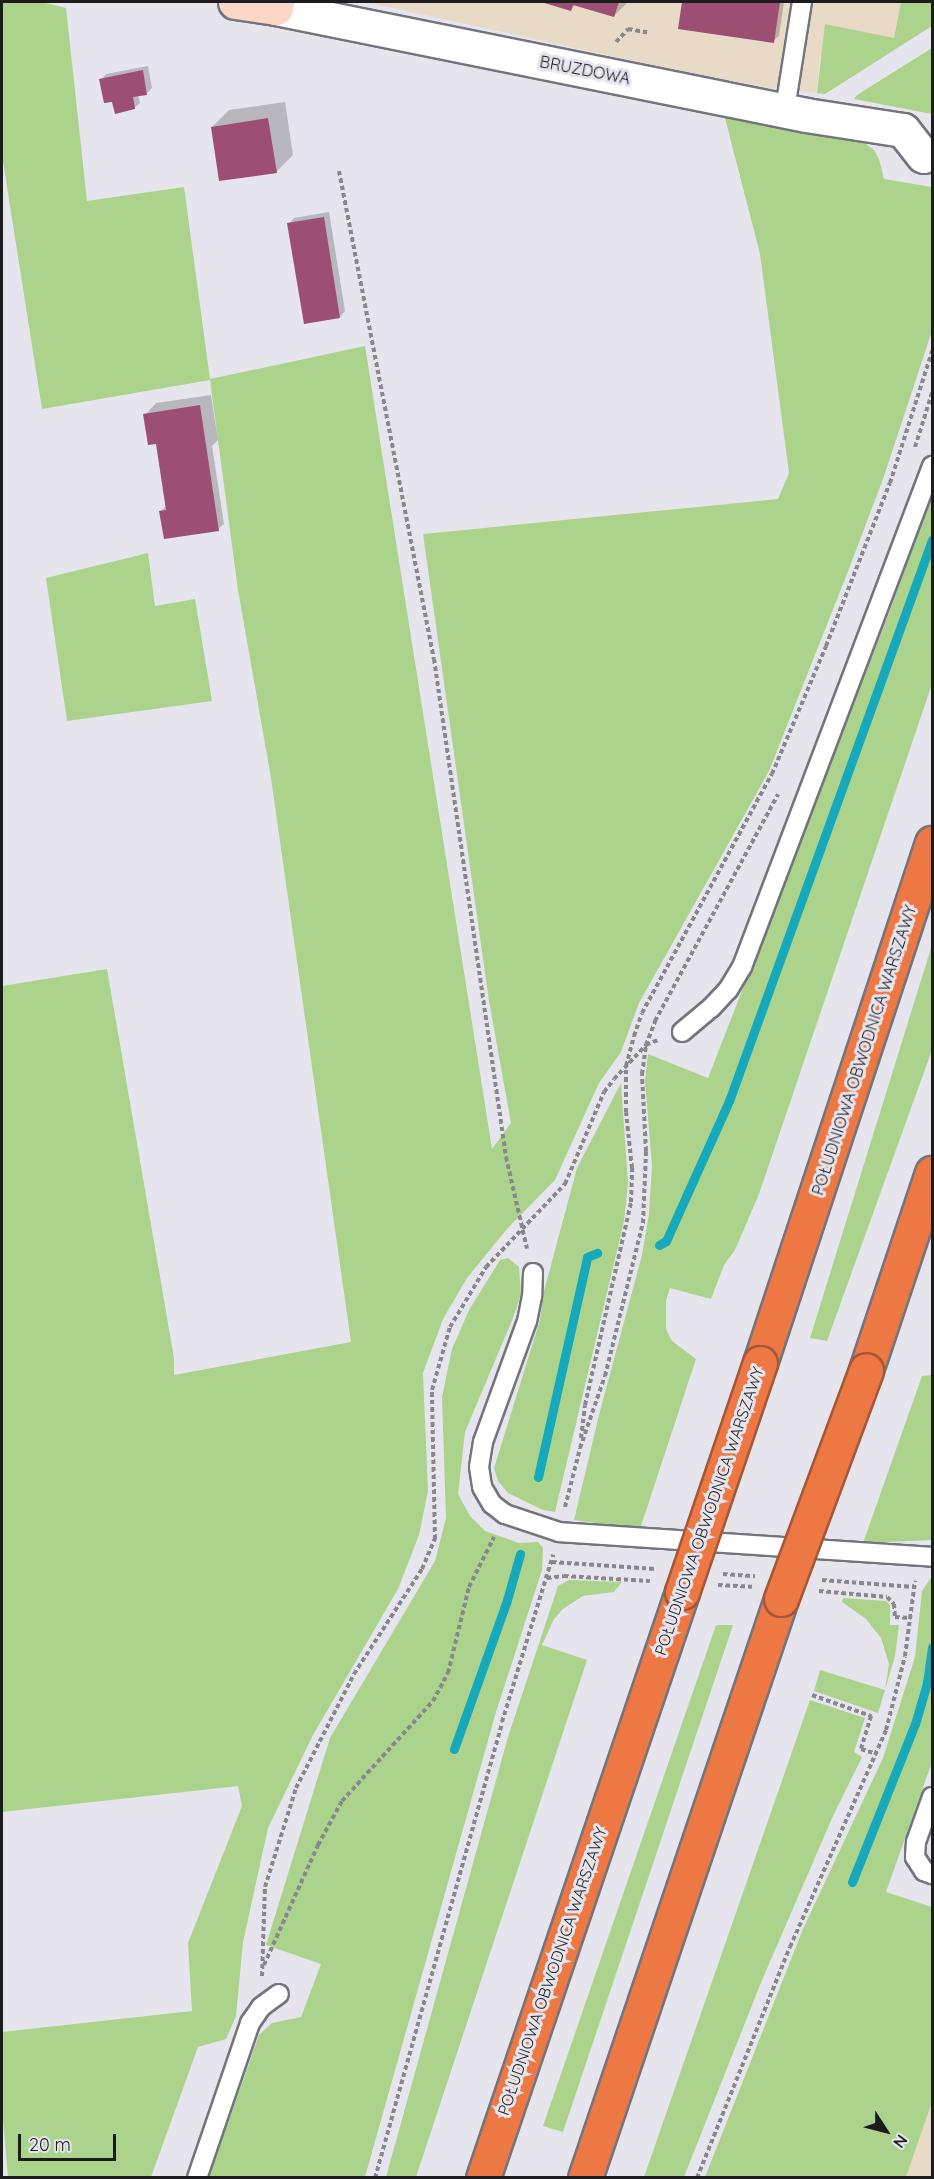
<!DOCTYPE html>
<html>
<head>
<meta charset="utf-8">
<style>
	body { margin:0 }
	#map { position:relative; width:934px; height:2179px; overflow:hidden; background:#e6e5ee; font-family:Quicksand,sans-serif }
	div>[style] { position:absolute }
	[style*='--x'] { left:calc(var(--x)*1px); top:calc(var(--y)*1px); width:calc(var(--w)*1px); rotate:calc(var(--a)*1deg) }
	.industrial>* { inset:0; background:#e9dac7 }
	.green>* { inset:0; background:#abd38c }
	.shadow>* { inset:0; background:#0003 }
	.stream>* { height:9px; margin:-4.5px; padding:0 4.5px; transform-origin:4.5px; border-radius:4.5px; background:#16a8bb }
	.building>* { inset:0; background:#9d4e73 }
	.path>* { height:4px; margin-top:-2px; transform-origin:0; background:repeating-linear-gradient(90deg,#88878d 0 4.5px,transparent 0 7.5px) }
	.roads { filter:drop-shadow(2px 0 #74747c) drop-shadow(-2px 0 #74747c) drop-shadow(0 2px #74747c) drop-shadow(0 -2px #74747c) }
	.lane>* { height:18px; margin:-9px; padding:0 9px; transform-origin:9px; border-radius:9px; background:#fff }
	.street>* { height:33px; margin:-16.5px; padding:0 16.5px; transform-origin:16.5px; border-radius:16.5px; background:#fff }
	.secondary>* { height:33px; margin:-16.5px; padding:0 16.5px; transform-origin:16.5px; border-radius:16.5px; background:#fad6c7 }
	.highway>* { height:33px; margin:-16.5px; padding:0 16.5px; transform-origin:16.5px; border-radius:16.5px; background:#ed7844 }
	.bridges { filter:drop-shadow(2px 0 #a45837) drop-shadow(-2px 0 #a45837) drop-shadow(0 2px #a45837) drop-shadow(0 -2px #a45837) }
	.highway-bridge>* { height:33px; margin:-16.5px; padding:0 16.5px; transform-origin:16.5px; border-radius:16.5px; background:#ed7844 }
	span { translate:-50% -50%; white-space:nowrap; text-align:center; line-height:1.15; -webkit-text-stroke:6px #e6e5ee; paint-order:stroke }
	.street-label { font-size:16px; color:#1c1c1f }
	.frame { position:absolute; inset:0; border:3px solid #1c1c1f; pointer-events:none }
	.north { position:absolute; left:856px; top:2101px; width:60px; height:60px; -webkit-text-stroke:4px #e6e5ee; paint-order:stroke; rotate:126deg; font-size:16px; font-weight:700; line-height:24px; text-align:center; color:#1c1c1f }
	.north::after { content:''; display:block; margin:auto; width:21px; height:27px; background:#1c1c1f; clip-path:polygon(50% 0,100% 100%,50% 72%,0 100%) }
	.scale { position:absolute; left:18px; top:2134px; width:98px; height:27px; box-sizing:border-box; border:3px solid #1c1c1f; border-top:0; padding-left:8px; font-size:18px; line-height:21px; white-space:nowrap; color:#1c1c1f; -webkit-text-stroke:4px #e6e5ee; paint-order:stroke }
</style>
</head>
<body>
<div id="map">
	<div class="industrial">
		<div style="clip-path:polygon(365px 2px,901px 2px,894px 38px,820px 56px,817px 93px,769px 88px,657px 66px)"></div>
		<div style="clip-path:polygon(932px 2102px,932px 2177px,906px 2177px)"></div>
	</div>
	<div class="green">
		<div style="clip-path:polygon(2px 2px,42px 2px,66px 8px,87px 201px,184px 187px,210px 379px,365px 346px,492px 1149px,511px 1123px,489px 1001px,423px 534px,778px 499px,789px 473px,760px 254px,725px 118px,842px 133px,857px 137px,874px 150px,879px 159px,884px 179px,932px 187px,932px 331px,883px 479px,847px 574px,769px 771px,639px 1003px,621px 1052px,599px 1083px,555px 1180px,507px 1229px,467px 1278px,443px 1319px,423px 1373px,428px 1491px,419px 1535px,398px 1589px,313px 1735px,268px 1828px,243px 1942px,236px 2016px,226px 2039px,198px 2047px,151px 2177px,8px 2177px,2px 2107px,2px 2032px,192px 2011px,188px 1943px,242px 1806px,238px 1786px,2px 1812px,2px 986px,107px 969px,174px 1358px,174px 1375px,351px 1342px,271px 778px,238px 590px,210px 380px,42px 409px,2px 155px)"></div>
		<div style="clip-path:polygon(901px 2px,932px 2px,932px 26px,825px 94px,817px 93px,825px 24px,894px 38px)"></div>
		<div style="clip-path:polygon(932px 48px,932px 114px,854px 99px,857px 95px)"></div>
		<div style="clip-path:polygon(932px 494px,932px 684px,759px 1194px,735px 1250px,724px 1265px,711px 1299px,670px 1288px,666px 1301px,666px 1329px,672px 1341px,696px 1359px,640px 1529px,574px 1520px,599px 1415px,642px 1255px,649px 1214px,652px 1166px,645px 1081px,648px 1054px,708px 1078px,889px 613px)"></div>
		<div style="clip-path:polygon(148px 553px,155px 606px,195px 599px,212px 701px,67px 721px,46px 578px)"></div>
		<div style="clip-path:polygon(932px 945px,932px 1050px,827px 1341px,810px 1338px)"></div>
		<div style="clip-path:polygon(621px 1083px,628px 1184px,624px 1221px,555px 1512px,543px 1510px,508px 1493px,498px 1481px,494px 1468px,540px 1320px,543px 1295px,577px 1168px)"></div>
		<div style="clip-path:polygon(508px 1258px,519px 1267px,521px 1294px,513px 1318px,465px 1432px,458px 1494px,470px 1516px,485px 1531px,519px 1543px,538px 1542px,543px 1548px,542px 1570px,496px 1712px,365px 2177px,209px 2177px,259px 2035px,272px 2023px,301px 2017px,321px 1964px,266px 1945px,330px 1738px,435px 1561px,446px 1518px,442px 1397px,452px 1349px,469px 1310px,500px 1260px)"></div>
		<div style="clip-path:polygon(932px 1375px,932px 1540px,863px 1543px,922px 1376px)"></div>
		<div style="clip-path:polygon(932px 1576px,932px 1762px,886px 1892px,932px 1907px,932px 2102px,906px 2177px,705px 2177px,803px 1929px,883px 1758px,915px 1657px,922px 1591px)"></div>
		<div style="clip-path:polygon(569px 1580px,622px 1582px,614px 1592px,583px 1596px,563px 1609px,554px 1619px,542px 1645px,587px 1660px,416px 2177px,386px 2177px,508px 1737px,558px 1586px)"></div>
		<div style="clip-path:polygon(843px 1598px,886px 1601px,890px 1605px,890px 1625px,899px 1625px,895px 1656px,885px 1690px,878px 1713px,814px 1691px,820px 1670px,885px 1690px,889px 1664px,881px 1638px,866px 1619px,842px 1602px)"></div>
		<div style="clip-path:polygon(716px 1625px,733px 1625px,563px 2132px,556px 2130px,543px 2126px)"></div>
		<div style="clip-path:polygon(810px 1700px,865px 1718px,854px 1752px,862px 1757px,833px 1816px,760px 1985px,684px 2177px,644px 2177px)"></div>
	</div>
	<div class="shadow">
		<div style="clip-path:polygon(544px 2px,628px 2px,614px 16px,576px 4px,571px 10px)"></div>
		<div style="clip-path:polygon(683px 2px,784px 2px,779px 36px,773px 41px,680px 28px)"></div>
		<div style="clip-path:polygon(148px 66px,152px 88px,147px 93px,138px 95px,140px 103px,134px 108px,113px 100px,101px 80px,106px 74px)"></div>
		<div style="clip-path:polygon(285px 102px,293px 155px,276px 172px,212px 127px,229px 110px)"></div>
		<div style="clip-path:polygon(329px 212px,345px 311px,340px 317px,289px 224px,294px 218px)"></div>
		<div style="clip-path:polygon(211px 395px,218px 440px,212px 446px,224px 524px,218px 529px,161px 511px,167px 505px,157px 442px,145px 415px,156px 403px)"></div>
	</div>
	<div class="stream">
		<div style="--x:659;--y:1245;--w:8;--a:-30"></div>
		<div style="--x:666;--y:1241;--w:154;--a:-65.8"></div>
		<div style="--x:729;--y:1101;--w:597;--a:-70.11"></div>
		<div style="--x:538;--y:1477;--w:225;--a:-77.4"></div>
		<div style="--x:587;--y:1257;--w:11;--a:-22"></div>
		<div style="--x:454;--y:1749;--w:158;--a:-70.4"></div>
		<div style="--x:507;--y:1600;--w:48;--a:-74.2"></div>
		<div style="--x:852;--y:1882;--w:170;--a:-68.3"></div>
		<div style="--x:915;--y:1724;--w:43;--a:-73.7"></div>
		<div style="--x:927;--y:1683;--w:36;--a:-82"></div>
	</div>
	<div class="building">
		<div style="clip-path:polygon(541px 2px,619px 2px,614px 17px,573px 5px,571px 11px)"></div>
		<div style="clip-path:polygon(682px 2px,780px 2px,774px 43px,678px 29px)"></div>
		<div style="clip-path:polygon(143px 70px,147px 95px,133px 97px,135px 109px,115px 114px,112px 102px,104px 103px,99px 79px)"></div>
		<div style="clip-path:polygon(268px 118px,277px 173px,219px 181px,211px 127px)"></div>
		<div style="clip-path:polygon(324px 217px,340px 318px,304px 324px,287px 223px)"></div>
		<div style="clip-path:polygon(200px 405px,219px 531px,164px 539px,159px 511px,166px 510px,156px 444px,148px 445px,143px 414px)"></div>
	</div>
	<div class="path">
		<div style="--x:616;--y:42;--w:18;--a:-47"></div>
		<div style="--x:628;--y:29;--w:22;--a:10"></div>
		<div style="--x:339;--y:171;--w:497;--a:79"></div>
		<div style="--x:434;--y:659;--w:503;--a:81.77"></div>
		<div style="--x:506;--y:1157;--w:94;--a:77.1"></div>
		<div style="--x:915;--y:447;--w:57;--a:-72.5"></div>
		<div style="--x:581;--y:1438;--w:33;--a:-83"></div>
		<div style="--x:585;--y:1405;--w:208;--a:-77.2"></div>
		<div style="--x:631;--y:1202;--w:34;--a:-88"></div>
		<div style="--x:632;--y:1168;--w:56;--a:-96.1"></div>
		<div style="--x:626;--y:1112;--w:46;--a:-90"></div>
		<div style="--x:626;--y:1066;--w:31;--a:-75"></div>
		<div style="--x:634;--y:1036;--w:24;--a:-71"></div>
		<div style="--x:642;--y:1013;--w:272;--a:-61.5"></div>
		<div style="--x:772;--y:774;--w:139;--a:-67.1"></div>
		<div style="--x:826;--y:646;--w:175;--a:-68.6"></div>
		<div style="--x:890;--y:483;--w:139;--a:-72.3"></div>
		<div style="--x:565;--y:1507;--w:61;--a:-75.7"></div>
		<div style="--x:580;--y:1448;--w:76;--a:-70.9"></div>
		<div style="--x:605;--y:1376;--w:158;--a:-76.1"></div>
		<div style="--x:643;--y:1223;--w:72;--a:-87.6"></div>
		<div style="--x:646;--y:1151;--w:77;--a:-93"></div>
		<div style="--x:642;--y:1074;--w:29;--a:-82"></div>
		<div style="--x:646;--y:1045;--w:26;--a:-69"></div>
		<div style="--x:655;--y:1021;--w:258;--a:-61.5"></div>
		<div style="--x:552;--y:1562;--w:104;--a:3.9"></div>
		<div style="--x:723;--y:1574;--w:32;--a:4"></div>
		<div style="--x:547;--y:1578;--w:17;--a:-7"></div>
		<div style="--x:564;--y:1576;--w:86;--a:3.3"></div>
		<div style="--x:822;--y:1580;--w:92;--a:4.4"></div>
		<div style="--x:718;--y:1585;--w:34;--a:3"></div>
		<div style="--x:819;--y:1591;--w:68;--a:5"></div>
		<div style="--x:887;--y:1597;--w:10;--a:45"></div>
		<div style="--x:894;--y:1604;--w:13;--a:86"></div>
		<div style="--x:895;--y:1617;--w:16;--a:4"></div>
		<div style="--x:812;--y:1695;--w:63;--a:19.6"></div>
		<div style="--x:871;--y:1716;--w:34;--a:107"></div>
		<div style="--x:861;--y:1749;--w:16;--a:18"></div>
		<div style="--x:264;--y:1965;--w:132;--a:-65.8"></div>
		<div style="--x:318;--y:1845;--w:50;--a:-61.4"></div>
		<div style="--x:342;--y:1801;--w:135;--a:-47.7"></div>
		<div style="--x:433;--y:1701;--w:32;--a:-62"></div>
		<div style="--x:448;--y:1673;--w:89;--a:-76.3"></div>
		<div style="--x:469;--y:1587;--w:56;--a:-63.4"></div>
		<div style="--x:262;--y:1976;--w:89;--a:-88.1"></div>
		<div style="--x:265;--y:1887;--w:104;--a:-72.6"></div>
		<div style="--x:296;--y:1788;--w:128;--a:-63"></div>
		<div style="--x:354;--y:1674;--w:125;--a:-57.1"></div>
		<div style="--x:422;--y:1569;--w:33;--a:-67"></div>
		<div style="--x:435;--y:1539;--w:149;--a:-91.2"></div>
		<div style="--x:432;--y:1390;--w:66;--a:-74.1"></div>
		<div style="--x:450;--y:1327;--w:70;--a:-59"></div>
		<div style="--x:486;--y:1267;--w:115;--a:-46.4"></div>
		<div style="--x:565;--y:1184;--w:100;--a:-67"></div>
		<div style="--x:604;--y:1092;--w:16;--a:-52"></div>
		<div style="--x:614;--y:1079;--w:47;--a:-46.7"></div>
		<div style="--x:646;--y:1045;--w:13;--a:-23"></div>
		<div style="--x:375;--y:2178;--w:473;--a:-74.4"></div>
		<div style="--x:502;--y:1722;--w:175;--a:-73"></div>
		<div style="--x:697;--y:2178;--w:249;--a:-68.1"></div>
		<div style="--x:790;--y:1947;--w:237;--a:-66.1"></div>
		<div style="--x:886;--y:1730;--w:76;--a:-75.6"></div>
		<div style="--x:905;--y:1656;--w:76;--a:-82.4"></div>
	</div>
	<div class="roads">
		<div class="lane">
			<div style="--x:785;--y:109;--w:108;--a:-81"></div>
			<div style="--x:682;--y:1032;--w:38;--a:-40"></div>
			<div style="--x:711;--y:1008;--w:25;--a:-47"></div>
			<div style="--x:728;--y:990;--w:27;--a:-59"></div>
			<div style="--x:742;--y:967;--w:536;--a:-69.23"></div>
			<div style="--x:533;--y:1273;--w:23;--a:92"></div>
			<div style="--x:532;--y:1296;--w:25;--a:101"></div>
			<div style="--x:527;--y:1321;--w:129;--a:110"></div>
			<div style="--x:483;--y:1442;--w:25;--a:99"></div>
			<div style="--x:479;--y:1467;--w:20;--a:81"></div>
			<div style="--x:482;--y:1487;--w:20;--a:60"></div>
			<div style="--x:492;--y:1504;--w:16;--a:38"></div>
			<div style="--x:505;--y:1514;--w:57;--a:18.4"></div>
			<div style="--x:559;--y:1532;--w:374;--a:3.8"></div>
			<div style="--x:932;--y:1797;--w:48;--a:109.6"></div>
			<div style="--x:916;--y:1842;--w:15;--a:94"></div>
			<div style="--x:915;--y:1857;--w:17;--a:57"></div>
			<div style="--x:924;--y:1871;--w:9;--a:21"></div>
			<div style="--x:197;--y:2178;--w:164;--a:-71.1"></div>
			<div style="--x:250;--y:2023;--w:19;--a:-55"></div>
			<div style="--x:261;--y:2007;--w:22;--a:-36"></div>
		</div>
		<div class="street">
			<div style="--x:276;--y:8;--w:541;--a:11.41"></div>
			<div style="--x:806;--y:115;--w:98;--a:8.8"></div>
			<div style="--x:903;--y:130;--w:33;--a:52"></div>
		</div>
		<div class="secondary">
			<div style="--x:235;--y:2;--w:41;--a:8.3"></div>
			<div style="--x:276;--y:8;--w:6;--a:-81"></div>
		</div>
		<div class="highway">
			<div style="--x:760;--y:1363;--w:548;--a:-71.7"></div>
			<div style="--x:866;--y:1370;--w:208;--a:-71.5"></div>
			<div style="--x:483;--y:2178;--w:619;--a:-71.24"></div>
			<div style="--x:585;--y:2178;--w:611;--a:-71.3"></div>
		</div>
	</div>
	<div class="bridges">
		<div class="highway-bridge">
			<div style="--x:682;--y:1592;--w:242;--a:-71.2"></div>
			<div style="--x:781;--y:1599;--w:244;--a:-69.6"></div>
		</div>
	</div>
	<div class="street-label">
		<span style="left:585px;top:70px;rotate:11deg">BRUZDOWA</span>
		<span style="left:864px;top:1050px;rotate:-72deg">POŁUDNIOWA OBWODNICA WARSZAWY</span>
		<span style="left:709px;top:1511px;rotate:-71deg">POŁUDNIOWA OBWODNICA WARSZAWY</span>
		<span style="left:552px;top:1971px;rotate:-71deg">POŁUDNIOWA OBWODNICA WARSZAWY</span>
	</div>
	<div class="frame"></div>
	<div class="north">N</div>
	<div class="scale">20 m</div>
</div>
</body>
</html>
